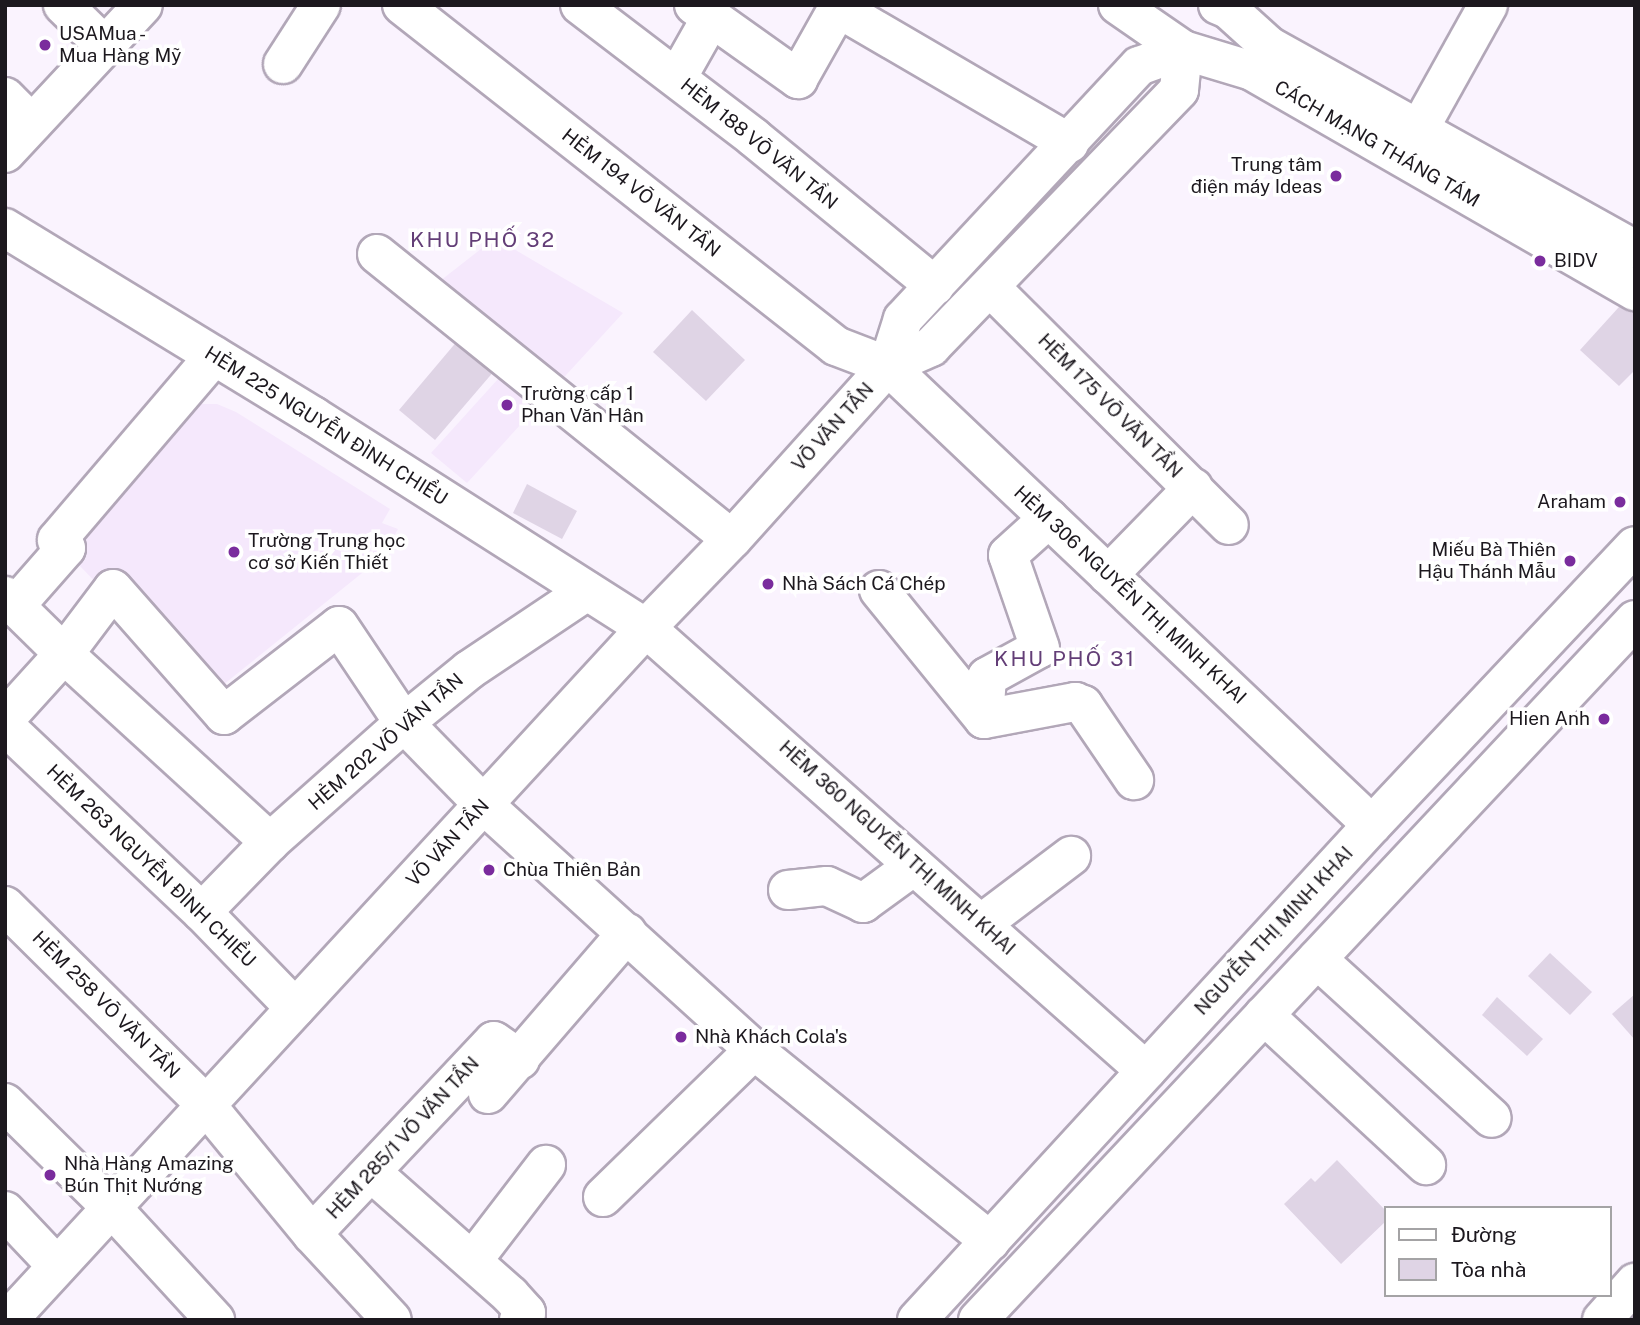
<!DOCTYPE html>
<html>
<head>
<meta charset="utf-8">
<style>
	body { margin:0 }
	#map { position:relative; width:1640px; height:1325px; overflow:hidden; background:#faf3fe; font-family:"Public Sans",sans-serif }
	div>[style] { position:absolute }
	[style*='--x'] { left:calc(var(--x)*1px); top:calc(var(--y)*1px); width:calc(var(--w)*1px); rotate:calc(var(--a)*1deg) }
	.built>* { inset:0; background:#f5e8fc }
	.building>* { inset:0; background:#dfd4e5 }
	.roads { filter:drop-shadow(2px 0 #b2a7b8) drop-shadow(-2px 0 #b2a7b8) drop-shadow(0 2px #b2a7b8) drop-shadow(0 -2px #b2a7b8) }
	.minor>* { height:38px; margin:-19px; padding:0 19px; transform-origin:19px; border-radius:19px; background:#fff }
	.major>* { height:38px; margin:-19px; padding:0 19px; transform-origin:19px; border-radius:19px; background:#fff }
	.dots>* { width:19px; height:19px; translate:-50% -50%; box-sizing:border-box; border:4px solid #fff; border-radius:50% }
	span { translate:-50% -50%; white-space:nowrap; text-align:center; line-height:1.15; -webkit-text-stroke:7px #fff; paint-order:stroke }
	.poi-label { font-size:19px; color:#1c181e }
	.left { translate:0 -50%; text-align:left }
	.right { translate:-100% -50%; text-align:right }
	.street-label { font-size:19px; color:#1c181e }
	.neighbourhood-label { font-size:21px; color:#633e77; letter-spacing:2px }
	.frame { position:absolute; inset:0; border:7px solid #1c181e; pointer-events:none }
	.legend { position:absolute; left:1384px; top:1206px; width:228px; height:91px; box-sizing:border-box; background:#fff; border:2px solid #a4a3a5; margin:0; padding:9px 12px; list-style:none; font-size:21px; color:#1c181e }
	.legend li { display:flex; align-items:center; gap:14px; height:35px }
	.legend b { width:35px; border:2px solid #a4a3a5 }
</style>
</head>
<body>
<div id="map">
	<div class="built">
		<div style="clip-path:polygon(495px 238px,623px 313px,467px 483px,431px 453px,518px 357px,431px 288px)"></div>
		<div style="clip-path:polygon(201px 404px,217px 404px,236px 412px,390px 509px,382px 523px,398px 529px,382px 557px,208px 697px,75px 561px,87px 546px,71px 532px)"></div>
	</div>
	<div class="building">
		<div style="clip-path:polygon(1628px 297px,1635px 303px,1635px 370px,1619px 386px,1580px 350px)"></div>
		<div style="clip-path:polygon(692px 310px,745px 360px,706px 401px,653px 352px)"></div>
		<div style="clip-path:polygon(464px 333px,501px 363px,435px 440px,399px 410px)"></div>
		<div style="clip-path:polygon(527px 484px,577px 511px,562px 539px,513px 513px)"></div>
		<div style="clip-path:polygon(1550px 953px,1592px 992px,1570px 1015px,1528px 976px)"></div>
		<div style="clip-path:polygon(1635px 994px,1635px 1040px,1612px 1014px)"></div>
		<div style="clip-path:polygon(1497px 997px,1543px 1039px,1527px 1056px,1482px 1015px)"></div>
		<div style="clip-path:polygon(1337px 1160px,1386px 1211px,1386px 1221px,1341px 1264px,1284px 1204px,1311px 1178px,1315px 1182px)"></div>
	</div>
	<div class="roads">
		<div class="minor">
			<div style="--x:63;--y:5;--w:59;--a:44.3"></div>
			<div style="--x:402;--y:5;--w:552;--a:38.16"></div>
			<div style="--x:836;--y:346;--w:56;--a:21"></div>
			<div style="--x:888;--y:366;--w:667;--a:43.48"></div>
			<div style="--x:580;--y:5;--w:218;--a:37.3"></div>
			<div style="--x:753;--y:137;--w:235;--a:39.3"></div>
			<div style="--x:694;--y:5;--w:128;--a:35.4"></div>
			<div style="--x:798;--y:79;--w:81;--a:-60.6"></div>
			<div style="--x:838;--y:8;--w:268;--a:30.3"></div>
			<div style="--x:283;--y:64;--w:70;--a:-57.2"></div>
			<div style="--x:677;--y:78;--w:69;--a:-60.5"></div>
			<div style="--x:5;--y:97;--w:38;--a:45"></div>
			<div style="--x:1418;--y:131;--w:144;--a:-60.9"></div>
			<div style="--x:5;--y:228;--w:361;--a:31.4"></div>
			<div style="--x:313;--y:416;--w:395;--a:32.5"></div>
			<div style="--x:646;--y:628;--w:668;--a:41.54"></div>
			<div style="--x:377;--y:254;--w:455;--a:38.8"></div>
			<div style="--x:990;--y:287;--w:337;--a:44.9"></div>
			<div style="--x:1108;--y:575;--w:122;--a:-45.7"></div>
			<div style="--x:879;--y:590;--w:166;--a:50.9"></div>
			<div style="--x:5;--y:596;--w:83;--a:44.5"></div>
			<div style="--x:64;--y:654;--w:279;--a:42.4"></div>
			<div style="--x:15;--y:606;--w:77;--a:-48.7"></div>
			<div style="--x:66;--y:548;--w:12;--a:-138"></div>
			<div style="--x:57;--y:540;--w:242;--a:-49.5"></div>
			<div style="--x:5;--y:719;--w:88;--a:-47.8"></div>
			<div style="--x:64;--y:654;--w:81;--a:-53"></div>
			<div style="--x:113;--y:589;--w:168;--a:48.6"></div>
			<div style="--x:224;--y:715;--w:145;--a:-37.7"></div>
			<div style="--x:339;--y:626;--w:117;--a:56.2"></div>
			<div style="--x:404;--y:723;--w:113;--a:45.7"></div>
			<div style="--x:483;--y:804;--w:366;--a:42.2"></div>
			<div style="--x:754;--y:1050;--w:304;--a:39"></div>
			<div style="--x:984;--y:719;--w:42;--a:-85.9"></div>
			<div style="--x:987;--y:677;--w:60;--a:-28.7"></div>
			<div style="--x:1040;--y:648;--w:98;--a:-109"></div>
			<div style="--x:1008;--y:555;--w:55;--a:-42.1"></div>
			<div style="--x:984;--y:719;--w:93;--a:-10.6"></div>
			<div style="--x:1075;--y:702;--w:9;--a:21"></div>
			<div style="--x:1083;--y:705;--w:91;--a:55.8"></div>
			<div style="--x:5;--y:726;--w:271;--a:43.4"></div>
			<div style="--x:202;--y:912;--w:134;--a:45.9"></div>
			<div style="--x:788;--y:890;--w:39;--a:-6"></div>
			<div style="--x:827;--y:886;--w:40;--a:25"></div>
			<div style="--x:863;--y:903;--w:63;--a:-36"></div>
			<div style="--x:5;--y:906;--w:283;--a:44.7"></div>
			<div style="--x:206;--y:1105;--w:167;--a:50.6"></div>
			<div style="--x:312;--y:1234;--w:117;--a:47.1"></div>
			<div style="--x:202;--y:912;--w:98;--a:-45.8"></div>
			<div style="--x:270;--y:842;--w:179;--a:-41.6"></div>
			<div style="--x:404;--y:723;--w:84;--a:-39.2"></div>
			<div style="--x:469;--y:670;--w:142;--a:-33.8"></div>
			<div style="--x:981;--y:924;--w:113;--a:-37.1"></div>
			<div style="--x:1317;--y:959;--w:236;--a:42.3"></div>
			<div style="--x:1264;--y:1015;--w:221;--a:42.8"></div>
			<div style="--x:488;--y:1094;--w:213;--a:-49.2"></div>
			<div style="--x:5;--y:1103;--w:148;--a:44.5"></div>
			<div style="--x:111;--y:1207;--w:154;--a:47.4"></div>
			<div style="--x:371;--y:1172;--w:186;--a:41.5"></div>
			<div style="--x:510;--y:1295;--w:24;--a:48"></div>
			<div style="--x:526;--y:1313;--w:10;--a:135"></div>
			<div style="--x:603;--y:1197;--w:211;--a:-44.2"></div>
			<div style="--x:5;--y:1211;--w:76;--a:46.6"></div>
			<div style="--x:312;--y:1234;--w:265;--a:-46.7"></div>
			<div style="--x:494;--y:1041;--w:32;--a:35"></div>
			<div style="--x:473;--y:1260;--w:120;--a:-52.5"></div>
			<div style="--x:8;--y:1320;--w:941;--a:-47.33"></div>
			<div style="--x:646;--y:628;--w:124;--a:-46"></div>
			<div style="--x:732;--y:539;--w:233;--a:-48"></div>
			<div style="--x:888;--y:366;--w:49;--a:-72.3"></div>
			<div style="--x:903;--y:319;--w:346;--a:-47"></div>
			<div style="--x:1139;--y:66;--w:47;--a:-20"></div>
			<div style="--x:1183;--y:50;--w:40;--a:95.7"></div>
			<div style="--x:1179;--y:90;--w:357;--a:134"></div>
			<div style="--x:931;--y:347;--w:47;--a:156.2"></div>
			<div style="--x:1602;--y:1320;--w:50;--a:-48.3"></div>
		</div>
		<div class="major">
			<div style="--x:1118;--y:5;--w:79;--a:34.7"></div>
			<div style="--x:1183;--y:50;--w:72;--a:16.9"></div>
			<div style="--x:1252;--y:71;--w:442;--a:29.9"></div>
			<div style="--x:1218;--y:5;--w:11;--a:22"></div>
			<div style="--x:1228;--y:9;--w:55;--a:42.1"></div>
			<div style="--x:1269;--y:46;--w:419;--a:29.1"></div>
			<div style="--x:5;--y:153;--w:202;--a:-47"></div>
			<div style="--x:917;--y:1320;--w:672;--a:-47.41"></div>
			<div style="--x:1372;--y:825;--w:383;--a:-46.7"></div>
			<div style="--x:978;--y:1320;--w:960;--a:-46.81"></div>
		</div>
	</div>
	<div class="dots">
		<div style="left:45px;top:45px;background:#7a2c9d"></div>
		<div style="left:1336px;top:176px;background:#7a2c9d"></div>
		<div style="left:1540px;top:261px;background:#7a2c9d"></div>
		<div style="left:507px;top:405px;background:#7a2c9d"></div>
		<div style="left:1620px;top:502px;background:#7a2c9d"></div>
		<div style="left:234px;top:552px;background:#7a2c9d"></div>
		<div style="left:1570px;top:561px;background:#7a2c9d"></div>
		<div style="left:768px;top:584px;background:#7a2c9d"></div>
		<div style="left:1604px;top:719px;background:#7a2c9d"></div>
		<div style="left:489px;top:870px;background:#7a2c9d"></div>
		<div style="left:681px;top:1037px;background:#7a2c9d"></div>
		<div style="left:50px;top:1175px;background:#7a2c9d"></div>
	</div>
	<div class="poi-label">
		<span class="left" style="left:59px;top:45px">USAMua -<br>Mua Hàng Mỹ</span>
		<span class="right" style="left:1322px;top:176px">Trung tâm<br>điện máy Ideas</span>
		<span class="left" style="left:1554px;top:261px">BIDV</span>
		<span class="left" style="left:521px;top:405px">Trường cấp 1<br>Phan Văn Hân</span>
		<span class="right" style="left:1606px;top:502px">Araham</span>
		<span class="left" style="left:248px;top:552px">Trường Trung học<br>cơ sở Kiến Thiết</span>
		<span class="right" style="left:1556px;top:561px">Miếu Bà Thiên<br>Hậu Thánh Mẫu</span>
		<span class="left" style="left:782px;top:584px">Nhà Sách Cá Chép</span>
		<span class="right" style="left:1590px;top:719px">Hien Anh</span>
		<span class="left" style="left:503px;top:870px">Chùa Thiên Bản</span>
		<span class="left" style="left:695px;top:1037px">Nhà Khách Cola's</span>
		<span class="left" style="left:64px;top:1175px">Nhà Hàng Amazing<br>Bún Thịt Nướng</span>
	</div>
	<div class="street-label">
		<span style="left:759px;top:144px;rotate:39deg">HẺM 188 VÕ VĂN TẦN</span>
		<span style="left:1377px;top:144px;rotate:30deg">CÁCH MẠNG THÁNG TÁM</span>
		<span style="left:641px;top:193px;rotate:38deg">HẺM 194 VÕ VĂN TẦN</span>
		<span style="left:1110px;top:406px;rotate:45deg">HẺM 175 VÕ VĂN TẦN</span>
		<span style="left:326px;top:426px;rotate:32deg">HẺM 225 NGUYỄN ÐÌNH CHIỂU</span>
		<span style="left:833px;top:427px;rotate:-48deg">VÕ VĂN TẦN</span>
		<span style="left:1130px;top:595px;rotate:43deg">HẺM 306 NGUYỄN THỊ MINH KHAI</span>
		<span style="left:386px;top:742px;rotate:-41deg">HẺM 202 VÕ VĂN TẦN</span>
		<span style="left:448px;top:843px;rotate:-47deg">VÕ VĂN TẦN</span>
		<span style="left:897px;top:848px;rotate:42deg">HẺM 360 NGUYỄN THỊ MINH KHAI</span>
		<span style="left:151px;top:866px;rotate:44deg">HẺM 263 NGUYỄN ÐÌNH CHIỂU</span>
		<span style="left:1274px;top:931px;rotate:-47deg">NGUYỄN THỊ MINH KHAI</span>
		<span style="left:106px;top:1005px;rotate:45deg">HẺM 258 VÕ VĂN TẦN</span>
		<span style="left:403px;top:1138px;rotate:-47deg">HẺM 285/1 VÕ VĂN TẦN</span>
	</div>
	<div class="neighbourhood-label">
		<span style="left:483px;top:240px">KHU PHỐ 32</span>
		<span style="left:1065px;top:659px">KHU PHỐ 31</span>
	</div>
	<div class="frame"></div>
	<ul class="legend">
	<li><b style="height:9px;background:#fff"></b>Đường</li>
	<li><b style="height:19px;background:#dfd4e5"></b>Tòa nhà</li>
	</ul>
</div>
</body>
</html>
